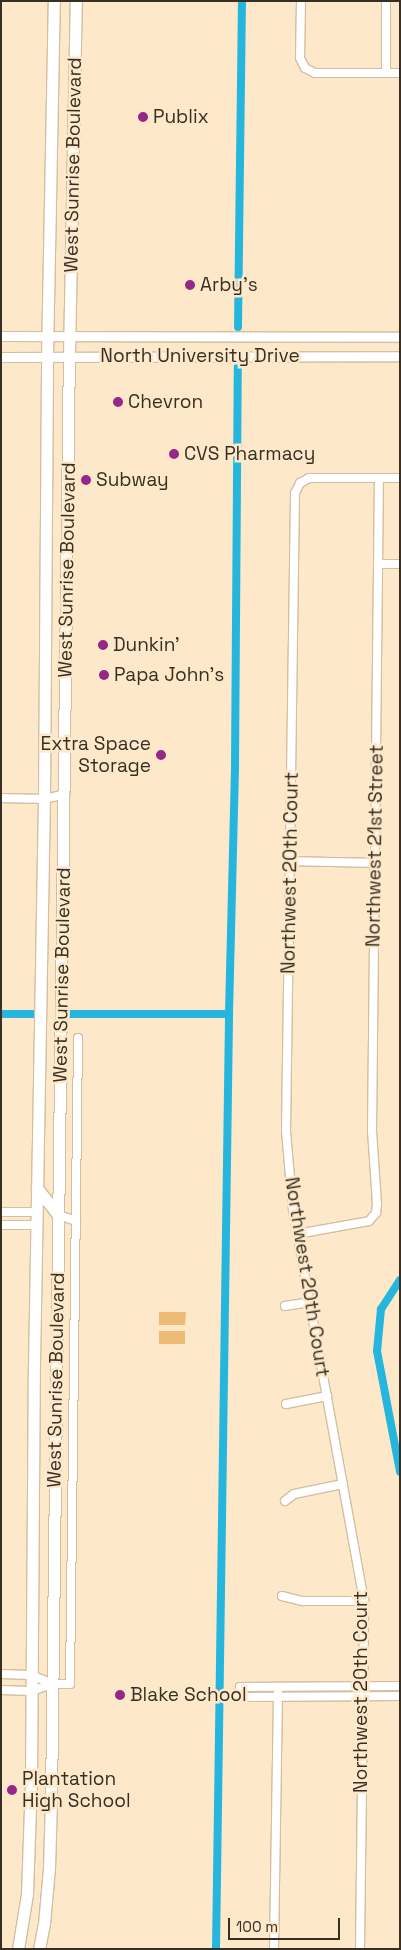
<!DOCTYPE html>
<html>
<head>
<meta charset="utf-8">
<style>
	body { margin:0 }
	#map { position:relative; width:401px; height:1950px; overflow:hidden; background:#fee8ca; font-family:"Space Grotesk",sans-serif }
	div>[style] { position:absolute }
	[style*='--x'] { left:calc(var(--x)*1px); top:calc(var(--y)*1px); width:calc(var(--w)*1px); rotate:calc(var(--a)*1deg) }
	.green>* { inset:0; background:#ecbb74 }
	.canal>* { height:8px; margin:-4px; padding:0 4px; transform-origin:4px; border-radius:4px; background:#26b6dd }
	.roads { filter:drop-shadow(1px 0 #d3bea2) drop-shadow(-1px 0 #d3bea2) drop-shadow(0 1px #d3bea2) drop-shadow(0 -1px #d3bea2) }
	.minor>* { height:8px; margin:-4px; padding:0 4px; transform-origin:4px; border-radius:4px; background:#fff }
	.major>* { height:9px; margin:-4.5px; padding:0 4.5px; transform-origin:4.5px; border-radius:4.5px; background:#fff }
	.highway>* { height:11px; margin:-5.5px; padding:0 5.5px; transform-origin:5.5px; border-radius:5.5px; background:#fff }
	.dots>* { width:14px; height:14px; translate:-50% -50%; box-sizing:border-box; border:2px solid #fee8ca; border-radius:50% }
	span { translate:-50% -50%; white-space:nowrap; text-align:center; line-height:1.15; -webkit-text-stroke:5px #fee8ca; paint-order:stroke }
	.poi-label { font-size:19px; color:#372f23 }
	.left { translate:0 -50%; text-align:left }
	.right { translate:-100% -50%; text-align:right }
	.street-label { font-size:19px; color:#372f23 }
	.frame { position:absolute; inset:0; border:2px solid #372f23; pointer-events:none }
	.scale { position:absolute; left:228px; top:1918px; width:112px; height:22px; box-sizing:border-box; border:2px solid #372f23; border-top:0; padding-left:6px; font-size:15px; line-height:18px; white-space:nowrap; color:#372f23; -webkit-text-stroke:4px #fee8ca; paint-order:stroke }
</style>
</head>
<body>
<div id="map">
	<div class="green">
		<div style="clip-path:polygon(159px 1312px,186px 1312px,185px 1325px,159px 1325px)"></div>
		<div style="clip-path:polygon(159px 1331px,185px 1331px,185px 1344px,159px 1344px)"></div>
	</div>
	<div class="canal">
		<div style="--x:238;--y:327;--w:326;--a:-89.3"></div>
		<div style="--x:1;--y:1014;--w:32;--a:0"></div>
		<div style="--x:70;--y:1014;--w:159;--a:0"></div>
		<div style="--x:400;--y:1280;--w:35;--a:123"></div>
		<div style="--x:381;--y:1309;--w:42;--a:95.4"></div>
		<div style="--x:377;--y:1351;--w:123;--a:79.2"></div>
		<div style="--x:216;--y:1949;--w:935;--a:-89.2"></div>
		<div style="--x:229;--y:1014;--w:249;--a:-88.6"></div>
		<div style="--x:235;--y:765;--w:398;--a:-89.6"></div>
	</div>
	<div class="roads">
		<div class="minor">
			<div style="--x:301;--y:1;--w:57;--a:91"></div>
			<div style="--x:300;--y:58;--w:11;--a:63"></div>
			<div style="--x:305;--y:68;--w:11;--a:27"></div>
			<div style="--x:315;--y:73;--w:85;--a:0"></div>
			<div style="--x:386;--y:73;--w:72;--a:-90"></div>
			<div style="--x:378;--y:564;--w:22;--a:0"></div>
			<div style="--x:1;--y:798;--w:43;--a:1.3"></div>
			<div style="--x:44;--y:799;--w:22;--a:-13"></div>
			<div style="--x:289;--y:861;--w:85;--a:1.3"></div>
			<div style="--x:1;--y:1212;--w:36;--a:0"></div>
			<div style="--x:58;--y:1215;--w:19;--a:18"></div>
			<div style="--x:1;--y:1225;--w:36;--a:0"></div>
			<div style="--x:297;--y:1234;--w:73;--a:-10.2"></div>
			<div style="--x:369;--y:1221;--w:11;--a:-49"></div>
			<div style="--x:376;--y:1213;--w:9;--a:-84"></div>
			<div style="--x:377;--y:1204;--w:73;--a:-93.9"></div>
			<div style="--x:372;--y:1131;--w:653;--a:-89.39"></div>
			<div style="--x:285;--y:1306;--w:25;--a:-9"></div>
			<div style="--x:286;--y:1404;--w:42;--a:-11"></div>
			<div style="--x:285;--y:1501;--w:11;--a:-38"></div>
			<div style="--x:294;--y:1494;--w:50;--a:-11.5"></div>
			<div style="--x:282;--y:1596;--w:21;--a:14"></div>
			<div style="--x:302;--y:1601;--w:62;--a:0"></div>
			<div style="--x:1;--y:1674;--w:30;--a:2"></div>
			<div style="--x:31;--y:1675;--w:24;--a:22"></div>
			<div style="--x:400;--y:1686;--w:160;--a:179.6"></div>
			<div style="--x:240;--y:1687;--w:10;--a:96"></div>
			<div style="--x:239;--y:1697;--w:161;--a:-0.4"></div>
			<div style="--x:1;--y:1690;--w:30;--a:2"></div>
			<div style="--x:31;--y:1691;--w:23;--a:-18"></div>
			<div style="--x:53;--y:1684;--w:17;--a:0"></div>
			<div style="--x:70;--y:1684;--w:646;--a:-89.29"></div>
			<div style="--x:274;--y:1949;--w:256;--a:-89.1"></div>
			<div style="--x:360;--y:1949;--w:348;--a:-89.3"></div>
			<div style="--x:364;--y:1601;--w:396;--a:-100.3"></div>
			<div style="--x:293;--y:1211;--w:80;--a:-95"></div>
			<div style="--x:286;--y:1131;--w:638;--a:-89.19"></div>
			<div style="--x:295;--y:493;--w:11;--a:-63"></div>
			<div style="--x:300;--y:483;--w:10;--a:-29"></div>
			<div style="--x:309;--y:478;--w:91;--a:0"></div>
		</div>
		<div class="major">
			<div style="--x:1;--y:336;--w:399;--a:0.1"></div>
			<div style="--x:1;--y:357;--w:399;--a:-0.1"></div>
		</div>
		<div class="highway">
			<div style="--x:37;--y:1188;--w:34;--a:52"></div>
			<div style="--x:18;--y:1949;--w:56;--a:-80.7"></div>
			<div style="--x:27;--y:1894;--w:115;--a:-88"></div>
			<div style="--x:31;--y:1779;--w:414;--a:-89.6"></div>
			<div style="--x:34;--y:1365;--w:566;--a:-88.99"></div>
			<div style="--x:44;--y:799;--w:442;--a:-89.6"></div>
			<div style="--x:47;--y:357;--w:356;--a:-88.9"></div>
			<div style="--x:39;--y:1949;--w:25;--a:-79"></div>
			<div style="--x:44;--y:1924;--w:56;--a:-84.9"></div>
			<div style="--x:49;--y:1868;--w:68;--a:-88.3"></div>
			<div style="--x:51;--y:1800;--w:1444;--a:-89.29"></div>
			<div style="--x:69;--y:356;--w:355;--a:-88.9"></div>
		</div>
	</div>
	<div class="dots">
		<div style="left:143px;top:117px;background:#972786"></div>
		<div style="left:190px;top:285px;background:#972786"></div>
		<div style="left:118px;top:402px;background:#972786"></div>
		<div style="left:174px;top:454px;background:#972786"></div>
		<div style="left:86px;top:480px;background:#972786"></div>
		<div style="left:103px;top:645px;background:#972786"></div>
		<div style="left:104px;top:675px;background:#972786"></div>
		<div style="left:161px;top:755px;background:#972786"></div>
		<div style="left:120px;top:1695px;background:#972786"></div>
		<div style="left:12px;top:1790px;background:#972786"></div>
	</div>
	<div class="poi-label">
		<span class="left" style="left:153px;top:117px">Publix</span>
		<span class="left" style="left:200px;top:285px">Arby's</span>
		<span class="left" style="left:128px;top:402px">Chevron</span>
		<span class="left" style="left:184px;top:454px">CVS Pharmacy</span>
		<span class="left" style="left:96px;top:480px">Subway</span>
		<span class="left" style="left:113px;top:645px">Dunkin'</span>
		<span class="left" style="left:114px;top:675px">Papa John's</span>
		<span class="right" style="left:151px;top:755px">Extra Space<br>Storage</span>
		<span class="left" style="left:130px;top:1695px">Blake School</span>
		<span class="left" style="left:22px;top:1790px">Plantation<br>High School</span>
	</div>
	<div class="street-label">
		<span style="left:73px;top:165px;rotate:-89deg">West Sunrise Boulevard</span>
		<span style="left:200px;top:356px">North University Drive</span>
		<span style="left:67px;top:570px;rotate:-89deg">West Sunrise Boulevard</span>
		<span style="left:375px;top:846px;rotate:-89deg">Northwest 21st Street</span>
		<span style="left:290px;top:873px;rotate:-89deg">Northwest 20th Court</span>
		<span style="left:62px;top:975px;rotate:-89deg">West Sunrise Boulevard</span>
		<span style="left:307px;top:1277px;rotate:81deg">Northwest 20th Court</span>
		<span style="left:56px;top:1380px;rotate:-89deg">West Sunrise Boulevard</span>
		<span style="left:361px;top:1692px;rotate:-90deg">Northwest 20th Court</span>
	</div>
	<div class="frame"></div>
	<div class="scale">100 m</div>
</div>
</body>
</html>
